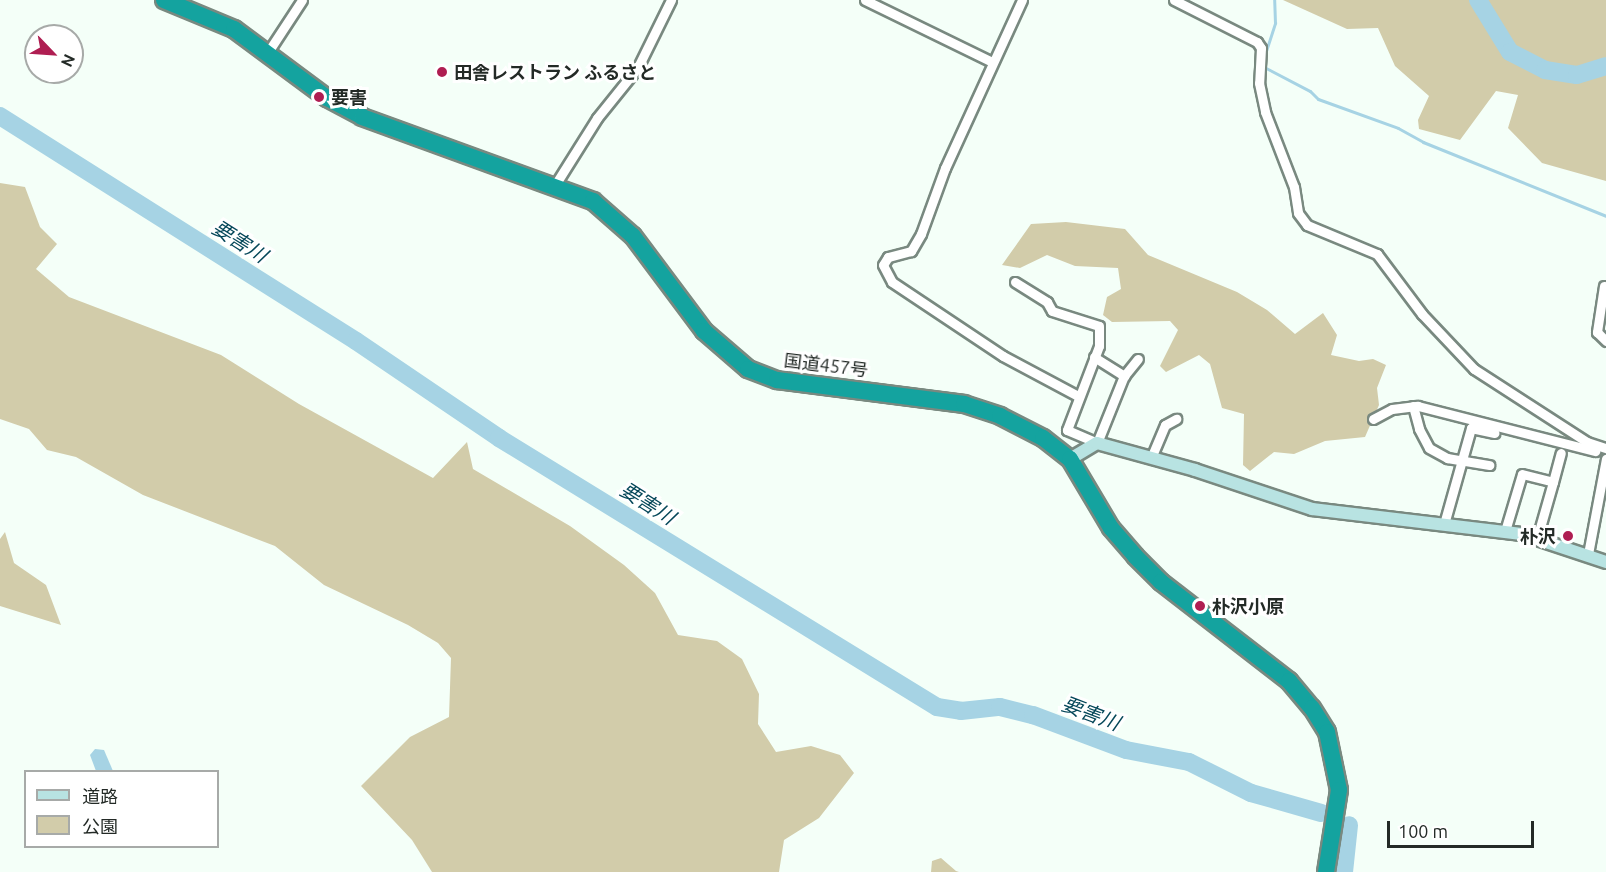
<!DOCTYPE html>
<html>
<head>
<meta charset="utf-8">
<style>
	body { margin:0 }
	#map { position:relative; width:1606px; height:872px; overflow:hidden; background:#f4fff8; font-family:Ubuntu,"Noto Sans JP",sans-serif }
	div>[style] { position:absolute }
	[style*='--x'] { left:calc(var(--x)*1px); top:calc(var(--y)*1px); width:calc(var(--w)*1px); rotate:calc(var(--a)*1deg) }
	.green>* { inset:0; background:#d2ccaa }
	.water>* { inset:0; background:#a6d3e4 }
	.stream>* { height:3px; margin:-1.5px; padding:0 1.5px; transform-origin:1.5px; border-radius:1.5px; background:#a6d3e4 }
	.river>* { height:18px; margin:-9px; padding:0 9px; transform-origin:9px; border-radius:9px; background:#a6d3e4 }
	.roads { filter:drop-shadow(2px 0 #798980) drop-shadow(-2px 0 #798980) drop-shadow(0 2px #798980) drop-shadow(0 -2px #798980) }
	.street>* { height:9px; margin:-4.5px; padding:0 4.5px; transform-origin:4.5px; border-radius:4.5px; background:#fff }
	.secondary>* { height:12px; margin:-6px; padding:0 6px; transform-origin:6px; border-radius:6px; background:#b8e3e2 }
	.highway>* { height:16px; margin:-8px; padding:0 8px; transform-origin:8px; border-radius:8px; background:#14a39f }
	.dots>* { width:16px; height:16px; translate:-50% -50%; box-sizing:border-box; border:3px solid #fff; border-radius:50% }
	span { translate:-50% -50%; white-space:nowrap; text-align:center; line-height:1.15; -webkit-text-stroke:6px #fff; paint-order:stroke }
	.poi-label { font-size:18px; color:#232a26; font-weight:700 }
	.left { translate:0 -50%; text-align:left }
	.right { translate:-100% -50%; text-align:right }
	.street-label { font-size:18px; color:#232a26 }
	.water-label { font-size:20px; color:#054759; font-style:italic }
	.legend { position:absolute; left:24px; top:770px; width:195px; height:78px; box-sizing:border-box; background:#fff; border:2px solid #a7aaa8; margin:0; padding:8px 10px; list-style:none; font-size:18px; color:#232a26 }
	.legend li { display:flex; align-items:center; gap:12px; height:30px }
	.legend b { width:30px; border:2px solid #a7aaa8 }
	.north { position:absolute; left:24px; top:24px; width:60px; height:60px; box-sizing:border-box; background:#fff; border:2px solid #a7aaa8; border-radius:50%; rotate:115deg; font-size:16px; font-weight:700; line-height:24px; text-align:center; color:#232a26 }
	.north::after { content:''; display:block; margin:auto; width:21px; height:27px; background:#af1e52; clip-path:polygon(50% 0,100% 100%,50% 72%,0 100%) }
	.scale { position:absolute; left:1387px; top:821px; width:147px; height:27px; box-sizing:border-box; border:3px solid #232a26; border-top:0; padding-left:8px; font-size:18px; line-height:21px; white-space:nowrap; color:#232a26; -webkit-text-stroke:4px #fff; paint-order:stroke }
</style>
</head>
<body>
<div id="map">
	<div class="green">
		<div style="clip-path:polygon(1283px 0,1606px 0,1606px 181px,1542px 163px,1508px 128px,1518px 95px,1496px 91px,1460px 140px,1419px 129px,1418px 120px,1429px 96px,1395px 66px,1378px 28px,1347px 29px)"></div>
		<div style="clip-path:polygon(0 183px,25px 187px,40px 227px,57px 244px,36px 269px,69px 297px,221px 355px,299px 404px,433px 478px,467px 442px,473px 469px,570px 526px,624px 565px,655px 593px,678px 635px,717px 641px,742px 659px,759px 694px,758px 724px,776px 752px,811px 746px,840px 755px,854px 773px,819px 818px,784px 840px,779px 872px,432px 872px,412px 840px,361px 786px,410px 737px,449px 717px,451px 658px,438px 643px,408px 625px,324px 585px,275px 546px,143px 495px,76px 457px,47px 450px,29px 429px,0 419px)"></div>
		<div style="clip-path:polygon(1066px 222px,1125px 229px,1148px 255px,1237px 292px,1267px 310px,1295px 334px,1323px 313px,1337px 335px,1331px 355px,1359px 361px,1373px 359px,1386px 365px,1377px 388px,1379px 405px,1365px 437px,1325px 441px,1294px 454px,1274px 452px,1250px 471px,1243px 465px,1244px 414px,1222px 408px,1210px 364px,1199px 355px,1166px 372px,1160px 366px,1178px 330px,1170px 321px,1112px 322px,1103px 315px,1107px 297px,1121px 289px,1118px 268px,1075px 266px,1047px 255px,1020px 268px,1002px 265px,1031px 224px)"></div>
		<div style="clip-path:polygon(5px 532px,14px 563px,46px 585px,61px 625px,0 606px,0 539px)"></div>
		<div style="clip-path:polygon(941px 858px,956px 871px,959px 872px,931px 872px,932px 861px)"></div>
	</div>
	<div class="water">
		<div style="clip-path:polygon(95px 749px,104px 750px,113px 771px,96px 771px,90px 755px)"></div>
	</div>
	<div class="stream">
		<div style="--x:1265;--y:54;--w:33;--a:-72"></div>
		<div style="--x:1275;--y:23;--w:23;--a:-92"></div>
		<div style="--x:1264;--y:67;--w:52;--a:27.6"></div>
		<div style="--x:1310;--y:91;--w:11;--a:45"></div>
		<div style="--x:1318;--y:99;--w:85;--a:19.9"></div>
		<div style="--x:1398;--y:128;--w:29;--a:29"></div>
		<div style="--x:1423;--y:142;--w:197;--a:22"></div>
	</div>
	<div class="river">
		<div style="--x:1478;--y:0;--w:61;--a:58.4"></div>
		<div style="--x:1510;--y:52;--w:39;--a:27"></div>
		<div style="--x:1545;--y:70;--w:32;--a:9"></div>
		<div style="--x:1577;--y:75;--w:30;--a:-17"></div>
		<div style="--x:0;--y:116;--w:421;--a:32.3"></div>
		<div style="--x:356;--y:341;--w:173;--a:34.1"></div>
		<div style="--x:499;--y:438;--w:514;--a:31.56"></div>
		<div style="--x:937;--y:707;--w:24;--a:9"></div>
		<div style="--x:961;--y:711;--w:39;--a:-6"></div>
		<div style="--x:1000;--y:707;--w:34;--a:14"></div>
		<div style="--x:1033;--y:715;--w:99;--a:20.6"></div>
		<div style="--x:1126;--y:750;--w:64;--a:10.8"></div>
		<div style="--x:1189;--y:762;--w:69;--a:26.6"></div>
		<div style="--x:1251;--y:793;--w:73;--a:15.9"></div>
		<div style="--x:1344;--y:872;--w:47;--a:-83.9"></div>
	</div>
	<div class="roads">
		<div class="street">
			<div style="--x:865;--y:0;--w:141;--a:26"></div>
			<div style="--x:1022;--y:0;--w:185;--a:114.6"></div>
			<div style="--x:945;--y:168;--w:70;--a:110"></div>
			<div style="--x:921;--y:234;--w:20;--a:120"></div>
			<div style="--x:911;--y:251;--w:24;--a:165"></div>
			<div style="--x:888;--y:257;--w:9;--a:122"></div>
			<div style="--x:883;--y:265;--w:19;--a:62"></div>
			<div style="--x:892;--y:282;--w:133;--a:33.7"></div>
			<div style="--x:1003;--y:356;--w:85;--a:28.1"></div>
			<div style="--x:1174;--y:0;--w:93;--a:26.8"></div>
			<div style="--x:1257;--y:42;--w:7;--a:56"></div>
			<div style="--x:1261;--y:48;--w:35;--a:93"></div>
			<div style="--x:1259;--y:83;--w:30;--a:78"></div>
			<div style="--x:1265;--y:112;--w:80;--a:68.9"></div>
			<div style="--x:1294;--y:187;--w:26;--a:81"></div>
			<div style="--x:1298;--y:213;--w:15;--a:53"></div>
			<div style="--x:1307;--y:225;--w:76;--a:22.5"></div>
			<div style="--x:1377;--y:254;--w:75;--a:53.1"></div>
			<div style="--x:1422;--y:314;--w:76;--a:46.6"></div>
			<div style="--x:1474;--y:369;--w:135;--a:32.9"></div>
			<div style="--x:1587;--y:442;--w:20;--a:18"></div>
			<div style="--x:268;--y:52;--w:62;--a:-56.8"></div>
			<div style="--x:555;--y:185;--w:79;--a:-57.9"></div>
			<div style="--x:597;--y:118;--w:65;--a:-51.2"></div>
			<div style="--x:638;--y:67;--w:75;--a:-63.8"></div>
			<div style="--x:1015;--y:282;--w:38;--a:32"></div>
			<div style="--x:1047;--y:302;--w:10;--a:61"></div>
			<div style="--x:1052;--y:311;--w:49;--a:17.7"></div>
			<div style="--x:1099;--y:326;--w:20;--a:90"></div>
			<div style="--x:1099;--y:346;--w:90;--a:110.9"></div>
			<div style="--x:1067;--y:430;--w:33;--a:23"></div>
			<div style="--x:1097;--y:443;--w:72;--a:-68.1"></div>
			<div style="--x:1124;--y:376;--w:22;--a:-51"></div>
			<div style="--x:1604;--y:286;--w:47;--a:98.7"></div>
			<div style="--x:1597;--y:332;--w:13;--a:45"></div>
			<div style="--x:1094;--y:357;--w:36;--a:32"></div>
			<div style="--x:1413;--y:406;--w:24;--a:75"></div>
			<div style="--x:1419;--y:429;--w:21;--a:62"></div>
			<div style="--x:1429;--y:448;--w:21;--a:29"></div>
			<div style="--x:1447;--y:458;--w:43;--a:9.5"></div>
			<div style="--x:1373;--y:419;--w:21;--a:-28"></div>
			<div style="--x:1392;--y:409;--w:26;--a:-7"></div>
			<div style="--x:1418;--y:406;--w:183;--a:14.3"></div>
			<div style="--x:1151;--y:458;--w:36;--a:-67"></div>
			<div style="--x:1165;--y:425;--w:13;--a:-29"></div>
			<div style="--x:1553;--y:482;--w:30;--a:-75"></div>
			<div style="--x:1444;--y:524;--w:100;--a:-74.3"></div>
			<div style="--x:1471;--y:428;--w:24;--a:12"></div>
			<div style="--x:1505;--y:531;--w:59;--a:-73.4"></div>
			<div style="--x:1522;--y:474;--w:32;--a:14"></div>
			<div style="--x:1553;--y:482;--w:58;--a:105.9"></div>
			<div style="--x:1588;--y:554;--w:97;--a:-79.3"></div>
		</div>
		<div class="secondary">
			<div style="--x:1070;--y:459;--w:31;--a:-31"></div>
			<div style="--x:1097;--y:443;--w:102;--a:15.4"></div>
			<div style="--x:1195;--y:470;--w:123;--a:18.4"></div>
			<div style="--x:1312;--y:509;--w:211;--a:6.8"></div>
			<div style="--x:1522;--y:534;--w:89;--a:18.4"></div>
		</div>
		<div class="highway">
			<div style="--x:164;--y:0;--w:76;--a:22.5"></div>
			<div style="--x:234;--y:29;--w:116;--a:36.6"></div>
			<div style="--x:327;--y:98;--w:40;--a:28"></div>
			<div style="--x:362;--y:117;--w:246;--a:20"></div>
			<div style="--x:593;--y:201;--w:53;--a:41.2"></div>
			<div style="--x:633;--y:236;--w:119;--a:53.2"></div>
			<div style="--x:704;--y:331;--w:58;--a:40.8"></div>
			<div style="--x:748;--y:369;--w:31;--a:21"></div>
			<div style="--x:777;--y:380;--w:189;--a:7.3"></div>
			<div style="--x:964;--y:404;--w:38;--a:18"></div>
			<div style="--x:1000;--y:416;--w:48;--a:27.1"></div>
			<div style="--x:1043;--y:438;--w:34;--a:38"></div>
			<div style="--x:1070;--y:459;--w:80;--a:59.3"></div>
			<div style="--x:1111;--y:528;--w:37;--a:49"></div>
			<div style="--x:1135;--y:556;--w:37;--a:45"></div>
			<div style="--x:1161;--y:582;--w:162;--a:37.7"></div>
			<div style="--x:1289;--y:681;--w:35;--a:50"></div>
			<div style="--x:1312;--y:708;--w:28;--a:58"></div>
			<div style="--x:1327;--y:732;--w:59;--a:78.3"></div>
			<div style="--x:1339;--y:790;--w:83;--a:99"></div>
		</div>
	</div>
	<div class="dots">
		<div style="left:442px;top:72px;background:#af1e52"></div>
		<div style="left:319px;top:97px;background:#af1e52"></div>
		<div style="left:1568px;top:536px;background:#af1e52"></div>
		<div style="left:1200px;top:606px;background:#af1e52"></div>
	</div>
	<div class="poi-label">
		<span class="left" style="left:454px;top:72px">田舎レストラン ふるさと</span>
		<span class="left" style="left:331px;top:97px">要害</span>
		<span class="right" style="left:1556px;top:536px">朴沢</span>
		<span class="left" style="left:1212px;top:606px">朴沢小原</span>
	</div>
	<div class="street-label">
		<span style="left:826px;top:365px;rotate:7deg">国道457号</span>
	</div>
	<div class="water-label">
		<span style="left:240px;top:241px;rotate:32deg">要害川</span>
		<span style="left:648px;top:503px;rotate:32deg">要害川</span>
		<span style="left:1091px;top:713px;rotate:21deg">要害川</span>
	</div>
	<ul class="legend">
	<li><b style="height:8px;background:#b8e3e2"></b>道路</li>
	<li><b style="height:16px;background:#d2ccaa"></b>公園</li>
	</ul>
	<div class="north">N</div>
	<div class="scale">100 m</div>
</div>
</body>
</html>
